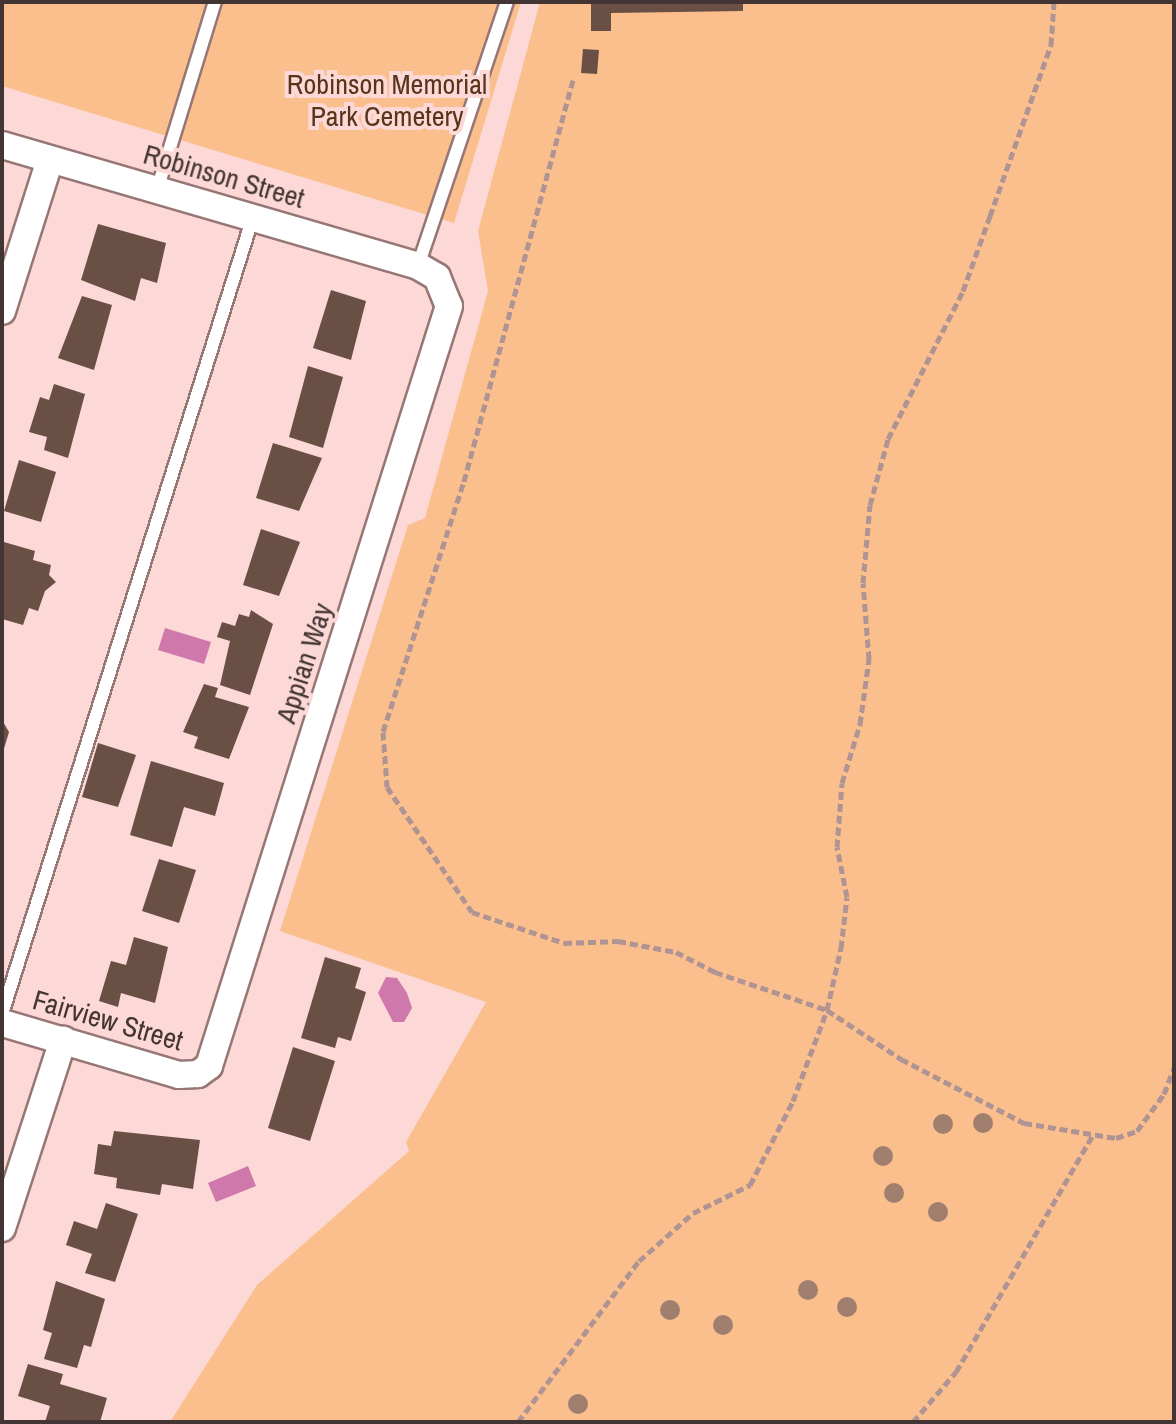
<!DOCTYPE html>
<html>
<head>
<meta charset="utf-8">
<style>
	body { margin:0 }
	#map { position:relative; width:1176px; height:1424px; overflow:hidden; background:#fcd8d6; font-family:"Archivo Narrow",sans-serif }
	div>[style] { position:absolute }
	[style*='--x'] { left:calc(var(--x)*1px); top:calc(var(--y)*1px); width:calc(var(--w)*1px); rotate:calc(var(--a)*1deg) }
	.green>* { inset:0; background:#fbbf8d }
	.water>* { inset:0; background:#ce78ac }
	.building>* { inset:0; background:#6a4f45 }
	.path>* { height:5px; margin-top:-2.5px; transform-origin:0; background:repeating-linear-gradient(90deg,#af9493 0 8px,transparent 0 12px) }
	.roads { filter:drop-shadow(2px 0 #977775) drop-shadow(-2px 0 #977775) drop-shadow(0 2px #977775) drop-shadow(0 -2px #977775) }
	.lane>* { height:12px; margin:-6px; padding:0 6px; transform-origin:6px; border-radius:6px; background:#fff }
	.street>* { height:26px; margin:-13px; padding:0 13px; transform-origin:13px; border-radius:13px; background:#fff }
	.trees>* { width:20px; height:20px; margin:-10px; border-radius:50%; background:#a17f6f }
	span { translate:-50% -50%; white-space:nowrap; text-align:center; line-height:1.15; -webkit-text-stroke:8px #fcd8d6; paint-order:stroke }
	.park-label { font-size:28px; color:#56361a }
	.street-label { font-size:28px; color:#433534 }
	.frame { position:absolute; inset:0; border:4px solid #433534; pointer-events:none }
</style>
</head>
<body>
<div id="map">
	<div class="green">
		<div style="clip-path:polygon(2px 2px,521px 2px,454px 223px,2px 86px)"></div>
		<div style="clip-path:polygon(540px 2px,1174px 2px,1174px 1422px,170px 1422px,257px 1285px,409px 1151px,406px 1142px,486px 1002px,280px 931px,408px 525px,425px 518px,488px 291px,478px 231px)"></div>
	</div>
	<div class="water">
		<div style="clip-path:polygon(165px 628px,211px 642px,204px 664px,158px 650px)"></div>
		<div style="clip-path:polygon(386px 977px,397px 978px,407px 993px,412px 1008px,404px 1022px,393px 1022px,378px 993px)"></div>
		<div style="clip-path:polygon(248px 1166px,256px 1186px,216px 1202px,208px 1183px)"></div>
	</div>
	<div class="building">
		<div style="clip-path:polygon(591px 2px,743px 2px,743px 11px,611px 13px,611px 31px,591px 31px)"></div>
		<div style="clip-path:polygon(583px 49px,599px 50px,597px 74px,581px 73px)"></div>
		<div style="clip-path:polygon(98px 224px,166px 243px,157px 283px,141px 278px,135px 301px,81px 280px)"></div>
		<div style="clip-path:polygon(331px 290px,366px 301px,351px 360px,313px 348px)"></div>
		<div style="clip-path:polygon(82px 296px,112px 305px,94px 370px,58px 358px)"></div>
		<div style="clip-path:polygon(308px 366px,343px 377px,323px 448px,289px 437px)"></div>
		<div style="clip-path:polygon(54px 384px,85px 394px,68px 458px,44px 450px,47px 437px,29px 432px,40px 397px,49px 400px)"></div>
		<div style="clip-path:polygon(273px 443px,322px 458px,299px 511px,256px 498px)"></div>
		<div style="clip-path:polygon(19px 460px,56px 472px,41px 522px,4px 511px)"></div>
		<div style="clip-path:polygon(261px 529px,300px 542px,279px 596px,243px 585px)"></div>
		<div style="clip-path:polygon(4px 542px,35px 551px,33px 560px,51px 565px,49px 575px,56px 582px,45px 591px,38px 611px,29px 608px,23px 625px,2px 619px)"></div>
		<div style="clip-path:polygon(251px 610px,273px 624px,250px 695px,220px 685px,230px 641px,217px 637px,222px 622px,235px 626px,239px 614px,249px 617px)"></div>
		<div style="clip-path:polygon(204px 684px,218px 688px,215px 697px,249px 707px,229px 759px,194px 748px,198px 737px,183px 732px)"></div>
		<div style="clip-path:polygon(2px 720px,9px 732px,3px 752px,2px 752px)"></div>
		<div style="clip-path:polygon(98px 743px,136px 755px,118px 807px,82px 797px)"></div>
		<div style="clip-path:polygon(151px 761px,224px 783px,215px 816px,184px 807px,172px 847px,130px 835px)"></div>
		<div style="clip-path:polygon(159px 859px,196px 870px,179px 923px,142px 911px)"></div>
		<div style="clip-path:polygon(134px 937px,168px 947px,155px 1003px,121px 993px,118px 1007px,99px 1001px,111px 961px,126px 965px)"></div>
		<div style="clip-path:polygon(325px 957px,361px 968px,355px 988px,366px 992px,351px 1041px,338px 1037px,335px 1048px,301px 1038px)"></div>
		<div style="clip-path:polygon(293px 1047px,335px 1061px,310px 1141px,268px 1128px)"></div>
		<div style="clip-path:polygon(114px 1131px,200px 1140px,193px 1189px,162px 1184px,160px 1195px,116px 1188px,117px 1178px,94px 1174px,98px 1144px,111px 1146px)"></div>
		<div style="clip-path:polygon(106px 1203px,138px 1214px,115px 1282px,85px 1273px,92px 1254px,66px 1245px,74px 1221px,97px 1229px)"></div>
		<div style="clip-path:polygon(56px 1281px,105px 1299px,91px 1347px,84px 1345px,77px 1368px,44px 1359px,52px 1333px,43px 1330px)"></div>
		<div style="clip-path:polygon(28px 1364px,63px 1374px,60px 1384px,107px 1398px,100px 1422px,45px 1422px,50px 1406px,18px 1396px)"></div>
	</div>
	<div class="path">
		<div style="--x:573;--y:80;--w:419;--a:105.2"></div>
		<div style="--x:463;--y:484;--w:261;--a:107.9"></div>
		<div style="--x:383;--y:732;--w:55;--a:85.8"></div>
		<div style="--x:387;--y:787;--w:151;--a:55.8"></div>
		<div style="--x:472;--y:912;--w:97;--a:18.6"></div>
		<div style="--x:564;--y:943;--w:54;--a:-2.1"></div>
		<div style="--x:618;--y:941;--w:59;--a:10.7"></div>
		<div style="--x:676;--y:952;--w:44;--a:27.1"></div>
		<div style="--x:715;--y:972;--w:118;--a:18.7"></div>
		<div style="--x:827;--y:1010;--w:89;--a:33.5"></div>
		<div style="--x:901;--y:1059;--w:139;--a:27.5"></div>
		<div style="--x:1024;--y:1123;--w:93;--a:9.3"></div>
		<div style="--x:1116;--y:1138;--w:22;--a:-18"></div>
		<div style="--x:1137;--y:1131;--w:46;--a:-53.9"></div>
		<div style="--x:1164;--y:1094;--w:28;--a:-69"></div>
		<div style="--x:518;--y:1422;--w:201;--a:-53.1"></div>
		<div style="--x:639;--y:1261;--w:72;--a:-41.6"></div>
		<div style="--x:693;--y:1213;--w:64;--a:-26.2"></div>
		<div style="--x:750;--y:1185;--w:94;--a:-62.9"></div>
		<div style="--x:793;--y:1101;--w:97;--a:-69.5"></div>
		<div style="--x:827;--y:1010;--w:64;--a:-77.3"></div>
		<div style="--x:841;--y:948;--w:51;--a:-83.3"></div>
		<div style="--x:847;--y:897;--w:51;--a:-101.3"></div>
		<div style="--x:837;--y:847;--w:64;--a:-85.5"></div>
		<div style="--x:842;--y:783;--w:62;--a:-73"></div>
		<div style="--x:860;--y:724;--w:66;--a:-82.1"></div>
		<div style="--x:869;--y:659;--w:76;--a:-94.5"></div>
		<div style="--x:863;--y:583;--w:78;--a:-84.9"></div>
		<div style="--x:870;--y:505;--w:68;--a:-74.7"></div>
		<div style="--x:888;--y:439;--w:166;--a:-63.1"></div>
		<div style="--x:963;--y:291;--w:80;--a:-70.2"></div>
		<div style="--x:990;--y:216;--w:182;--a:-70.4"></div>
		<div style="--x:1051;--y:45;--w:43;--a:-86"></div>
		<div style="--x:913;--y:1422;--w:66;--a:-49.3"></div>
		<div style="--x:956;--y:1372;--w:274;--a:-60"></div>
	</div>
	<div class="roads">
		<div class="lane">
			<div style="--x:157;--y:190;--w:197;--a:-72.9"></div>
			<div style="--x:418;--y:266;--w:279;--a:-71.4"></div>
			<div style="--x:2;--y:1014;--w:836;--a:-72.52"></div>
		</div>
		<div class="street">
			<div style="--x:2;--y:145;--w:433;--a:16.2"></div>
			<div style="--x:418;--y:266;--w:22;--a:30"></div>
			<div style="--x:437;--y:277;--w:31;--a:68"></div>
			<div style="--x:449;--y:306;--w:797;--a:107.53"></div>
			<div style="--x:209;--y:1066;--w:14;--a:144"></div>
			<div style="--x:198;--y:1074;--w:19;--a:177"></div>
			<div style="--x:179;--y:1075;--w:184;--a:-163.6"></div>
			<div style="--x:2;--y:311;--w:158;--a:-72.4"></div>
			<div style="--x:2;--y:1228;--w:198;--a:-72"></div>
		</div>
	</div>
	<div class="trees">
		<div style="left:983px;top:1123px"></div>
		<div style="left:943px;top:1124px"></div>
		<div style="left:883px;top:1156px"></div>
		<div style="left:894px;top:1193px"></div>
		<div style="left:938px;top:1212px"></div>
		<div style="left:808px;top:1290px"></div>
		<div style="left:847px;top:1307px"></div>
		<div style="left:670px;top:1310px"></div>
		<div style="left:723px;top:1325px"></div>
		<div style="left:578px;top:1404px"></div>
	</div>
	<div class="park-label">
		<span style="left:387px;top:100px">Robinson Memorial<br>Park Cemetery</span>
	</div>
	<div class="street-label">
		<span style="left:224px;top:176px;rotate:16deg">Robinson Street</span>
		<span style="left:304px;top:663px;rotate:-72deg">Appian Way</span>
		<span style="left:108px;top:1020px;rotate:16deg">Fairview Street</span>
	</div>
	<div class="frame"></div>
</div>
</body>
</html>
